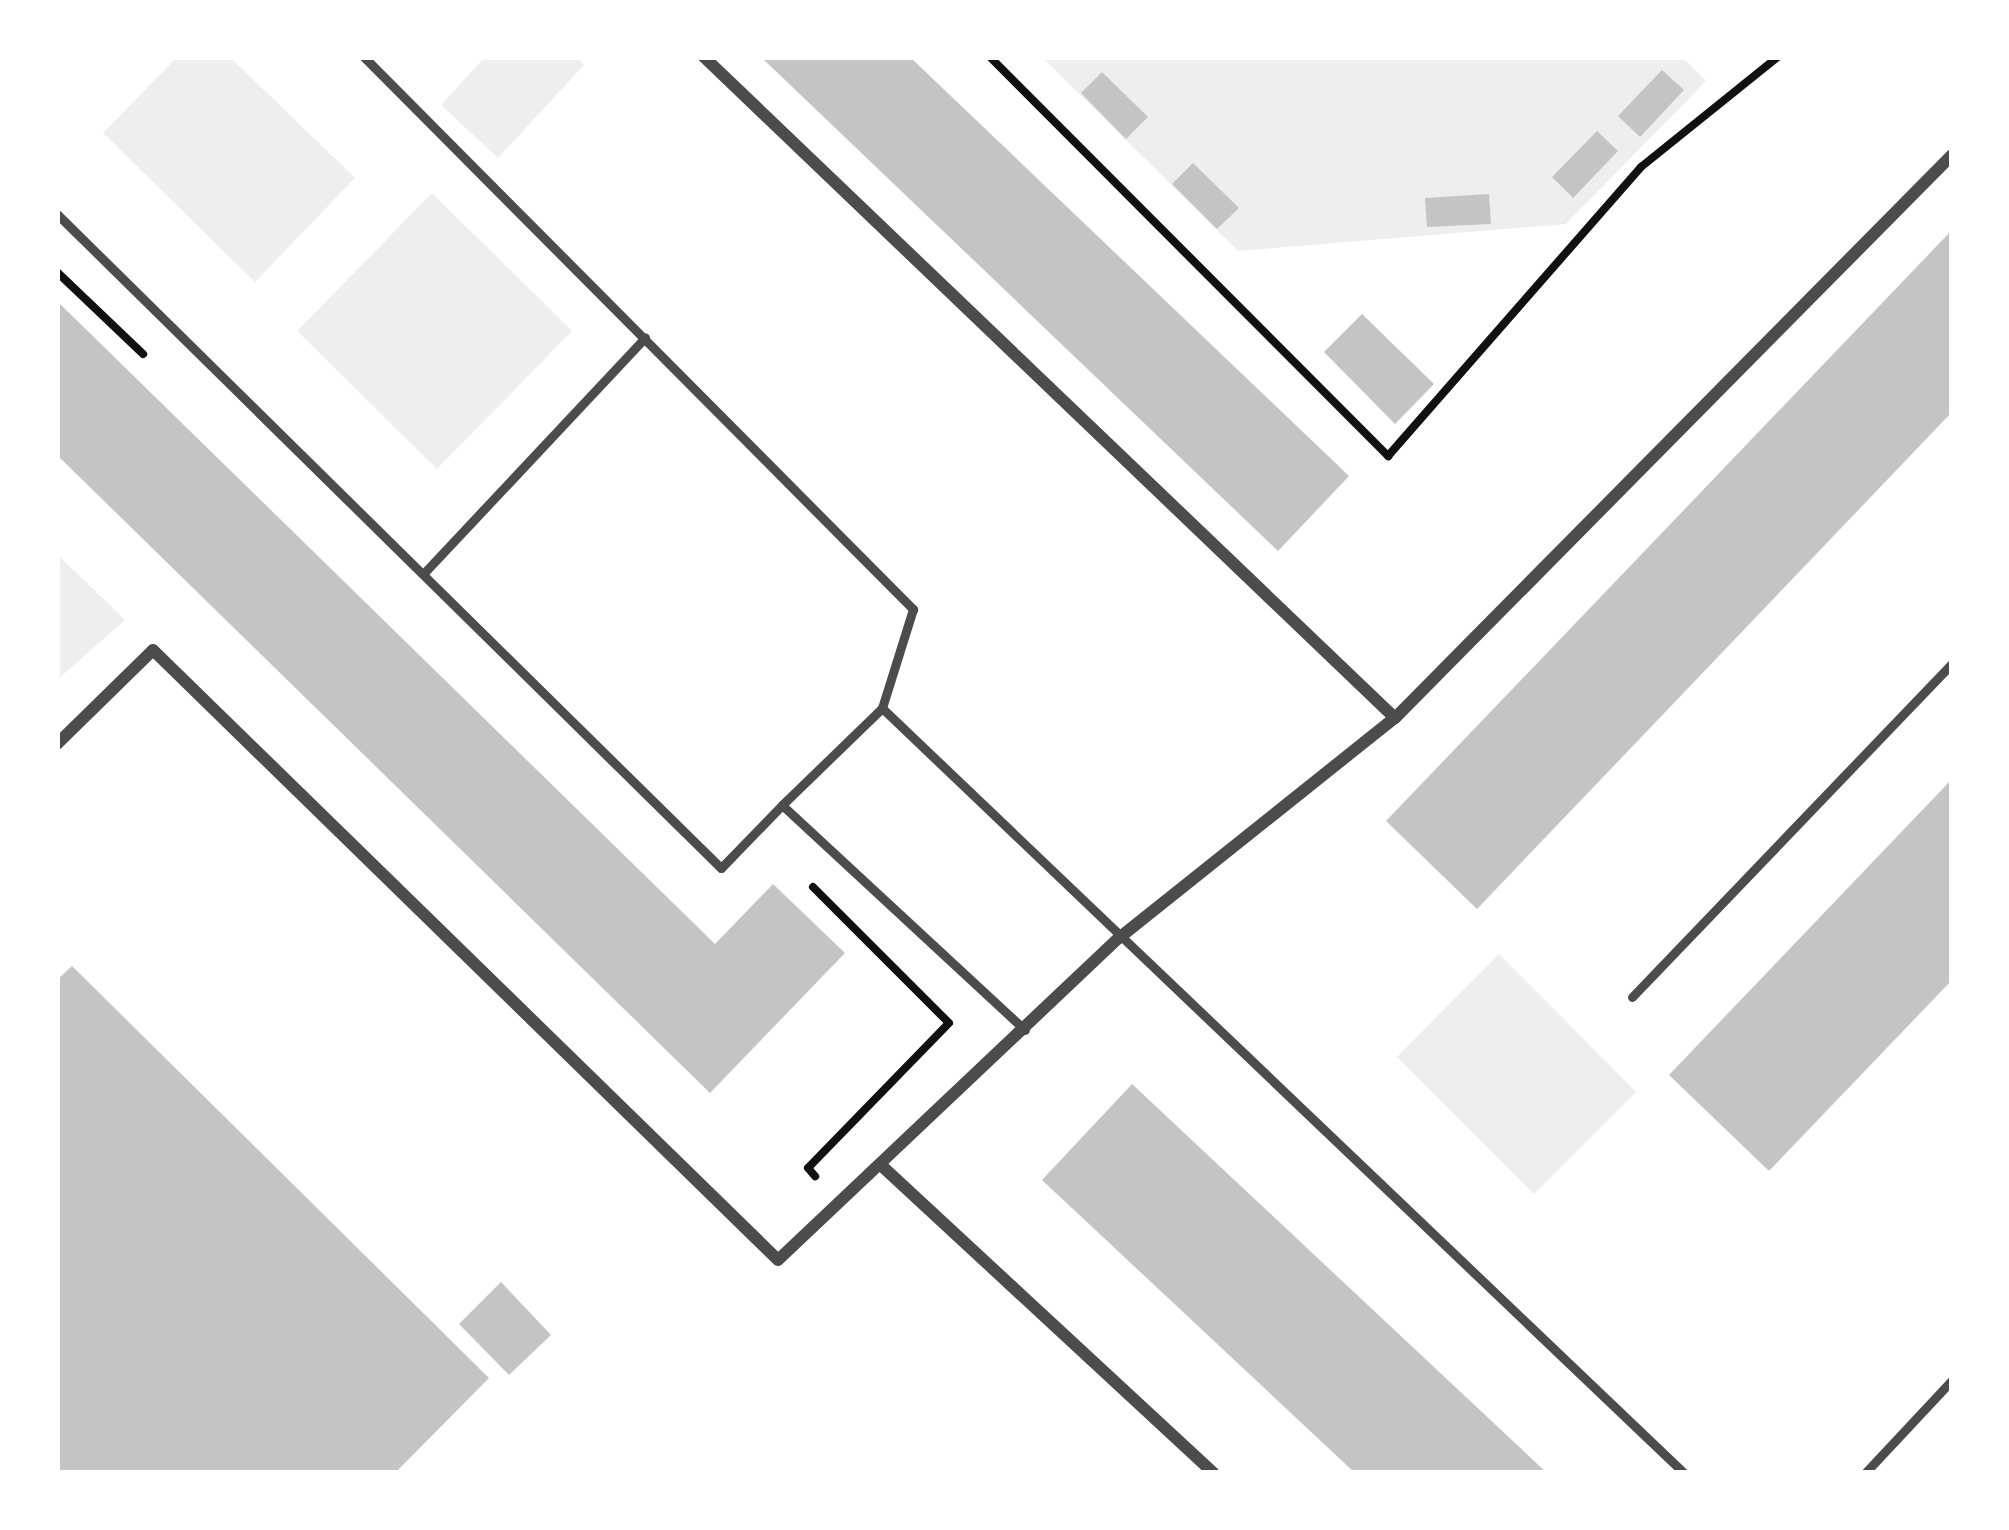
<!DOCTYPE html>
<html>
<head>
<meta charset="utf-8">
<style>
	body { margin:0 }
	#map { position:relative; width:2009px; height:1530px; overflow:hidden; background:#fff; font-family:Arial,sans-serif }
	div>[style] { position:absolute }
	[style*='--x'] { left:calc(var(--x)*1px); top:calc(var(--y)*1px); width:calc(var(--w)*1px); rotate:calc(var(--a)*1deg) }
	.green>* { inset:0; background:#eee }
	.building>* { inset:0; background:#c4c4c4 }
	.path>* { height:8px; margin:-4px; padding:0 4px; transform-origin:4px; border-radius:4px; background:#111 }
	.service>* { height:9px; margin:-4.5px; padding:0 4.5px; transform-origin:4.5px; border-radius:4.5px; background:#4c4c4c }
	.minor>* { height:12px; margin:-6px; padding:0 6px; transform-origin:6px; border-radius:6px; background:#4c4c4c }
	span { translate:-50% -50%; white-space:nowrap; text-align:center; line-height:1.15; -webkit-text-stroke:12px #fff; paint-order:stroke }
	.frame { position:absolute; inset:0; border:60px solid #fff; pointer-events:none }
</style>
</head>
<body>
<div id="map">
	<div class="green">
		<div style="clip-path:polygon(177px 57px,230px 57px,355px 178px,255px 282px,103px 133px)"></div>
		<div style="clip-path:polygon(485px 57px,576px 57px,584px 65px,498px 158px,441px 105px)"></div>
		<div style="clip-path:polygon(1042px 57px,1682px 57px,1706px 81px,1566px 224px,1238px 251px)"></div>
		<div style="clip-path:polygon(432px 193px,572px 331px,437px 469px,297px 331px)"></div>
		<div style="clip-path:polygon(57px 554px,125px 620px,57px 680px)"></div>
		<div style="clip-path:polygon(1499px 954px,1636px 1092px,1534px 1194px,1397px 1057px)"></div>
	</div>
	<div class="building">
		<div style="clip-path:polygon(761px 57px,910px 57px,1349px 476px,1278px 551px)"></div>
		<div style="clip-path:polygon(1662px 70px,1684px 90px,1640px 137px,1618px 116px)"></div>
		<div style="clip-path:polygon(1102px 72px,1148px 117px,1126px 139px,1081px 93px)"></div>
		<div style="clip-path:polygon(1597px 131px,1618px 151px,1573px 198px,1552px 177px)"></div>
		<div style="clip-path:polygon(1193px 163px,1239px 208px,1217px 229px,1172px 184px)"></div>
		<div style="clip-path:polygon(1489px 194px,1491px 224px,1427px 227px,1425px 198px)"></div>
		<div style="clip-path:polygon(1952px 230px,1952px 412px,1477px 909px,1386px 821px)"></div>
		<div style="clip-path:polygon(57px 301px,715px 944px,773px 884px,845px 953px,710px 1093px,57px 455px)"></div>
		<div style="clip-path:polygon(1362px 314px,1434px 384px,1395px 424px,1324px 352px)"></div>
		<div style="clip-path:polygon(1952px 779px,1952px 980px,1769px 1171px,1669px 1075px)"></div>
		<div style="clip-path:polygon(72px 966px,489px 1378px,395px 1473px,57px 1473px,57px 980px)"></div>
		<div style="clip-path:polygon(1132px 1084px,1547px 1473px,1355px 1473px,1042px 1180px)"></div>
		<div style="clip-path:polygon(501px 1282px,551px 1335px,509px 1375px,459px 1324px)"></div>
	</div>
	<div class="path">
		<div style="--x:990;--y:57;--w:564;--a:45.07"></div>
		<div style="--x:1388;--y:456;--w:384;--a:-48.8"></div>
		<div style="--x:1641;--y:167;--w:176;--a:-38.8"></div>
		<div style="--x:57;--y:272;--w:119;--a:43.6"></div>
		<div style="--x:813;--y:887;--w:192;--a:45"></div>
		<div style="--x:949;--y:1023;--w:202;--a:134.2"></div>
		<div style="--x:808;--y:1168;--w:11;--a:49"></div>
	</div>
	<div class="service">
		<div style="--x:364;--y:57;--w:779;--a:45.16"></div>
		<div style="--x:913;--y:609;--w:104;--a:107.4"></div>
		<div style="--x:882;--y:708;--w:1108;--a:43.65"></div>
		<div style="--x:57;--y:214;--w:932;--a:44.57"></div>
		<div style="--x:721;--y:868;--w:88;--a:-45.9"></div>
		<div style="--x:782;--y:805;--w:331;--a:42.8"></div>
		<div style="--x:424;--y:573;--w:323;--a:-46.8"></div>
		<div style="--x:782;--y:805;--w:139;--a:-44.1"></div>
		<div style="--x:1632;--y:997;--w:463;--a:-46.2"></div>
		<div style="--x:1865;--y:1473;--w:127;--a:-46.9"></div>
	</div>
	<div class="minor">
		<div style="--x:704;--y:57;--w:956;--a:43.73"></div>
		<div style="--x:57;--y:744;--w:134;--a:-44.4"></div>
		<div style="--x:153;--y:650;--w:873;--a:44.3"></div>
		<div style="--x:778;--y:1260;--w:469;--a:-43.4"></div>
		<div style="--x:1119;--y:938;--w:353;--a:-38.6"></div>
		<div style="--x:1395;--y:718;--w:792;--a:-45.31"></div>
		<div style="--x:883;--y:1167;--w:451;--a:42.8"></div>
	</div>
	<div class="frame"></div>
</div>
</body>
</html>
